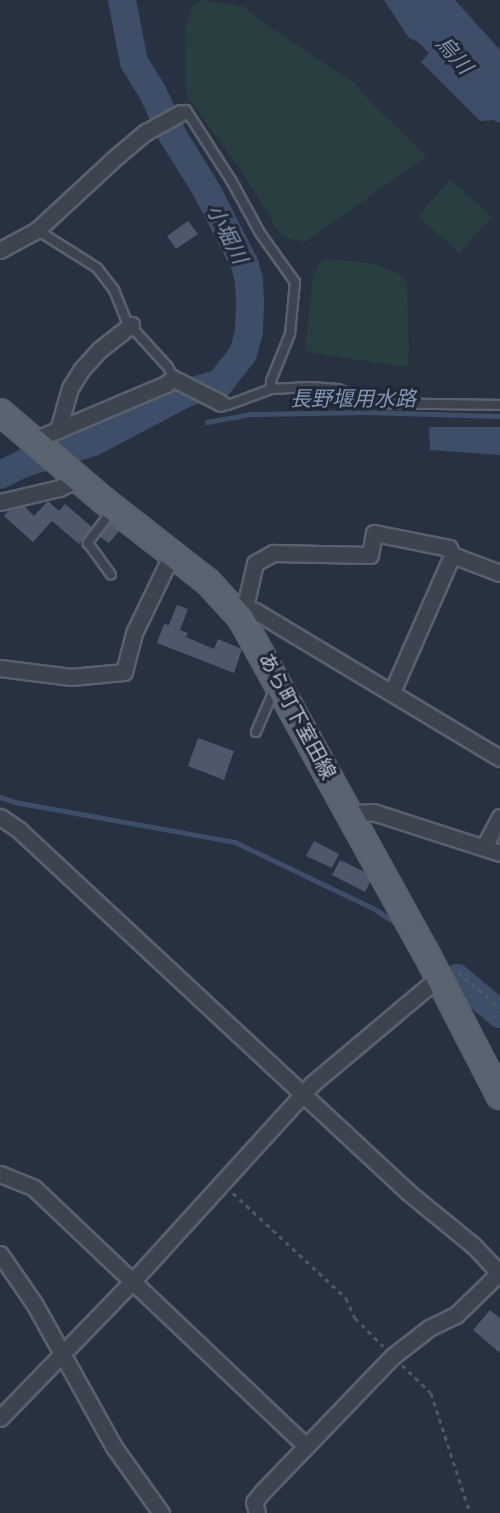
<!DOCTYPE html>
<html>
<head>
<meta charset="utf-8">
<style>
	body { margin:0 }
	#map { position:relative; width:500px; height:1513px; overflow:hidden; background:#273140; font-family:Rubik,"Noto Sans JP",sans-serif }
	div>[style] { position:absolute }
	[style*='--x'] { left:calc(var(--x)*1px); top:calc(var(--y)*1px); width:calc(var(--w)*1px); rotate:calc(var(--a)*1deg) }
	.green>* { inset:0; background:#293e41 }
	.water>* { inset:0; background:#3e4e68 }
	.stream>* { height:4.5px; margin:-2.25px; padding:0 2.25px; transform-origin:2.25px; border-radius:2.25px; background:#3e4e68 }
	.river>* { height:28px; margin:-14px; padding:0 14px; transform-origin:14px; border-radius:14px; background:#3e4e68 }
	.building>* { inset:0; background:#4e5869 }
	.path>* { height:3px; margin-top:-1.5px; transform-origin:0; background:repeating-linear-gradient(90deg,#485b5e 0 4.5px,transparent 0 9px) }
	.roads { filter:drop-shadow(2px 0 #59616e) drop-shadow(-2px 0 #59616e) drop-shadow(0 2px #59616e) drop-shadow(0 -2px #59616e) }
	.lane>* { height:8px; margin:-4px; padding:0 4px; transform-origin:4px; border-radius:4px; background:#3c4450 }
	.street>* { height:15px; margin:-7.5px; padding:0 7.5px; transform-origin:7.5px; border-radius:7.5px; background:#3c4450 }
	.primary>* { height:24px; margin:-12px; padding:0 12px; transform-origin:12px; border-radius:12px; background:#5a6370 }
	span { translate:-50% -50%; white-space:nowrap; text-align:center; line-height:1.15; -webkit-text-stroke:6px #202836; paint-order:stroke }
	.street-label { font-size:20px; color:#b8bfcb }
	.water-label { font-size:21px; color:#8194b1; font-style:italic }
</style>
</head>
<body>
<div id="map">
	<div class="green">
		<div style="clip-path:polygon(201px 0,242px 6px,272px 29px,354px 83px,372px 104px,427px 156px,305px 242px,282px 237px,241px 170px,187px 97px,185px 32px,192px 7px)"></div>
		<div style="clip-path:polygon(450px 179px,492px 217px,459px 253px,418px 216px)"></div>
		<div style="clip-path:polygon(326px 259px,376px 264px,401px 275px,407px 283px,409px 354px,407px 367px,305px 352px,313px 275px,319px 264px)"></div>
	</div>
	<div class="water">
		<div style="clip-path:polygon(384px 0,455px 0,500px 50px,500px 123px,493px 120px,480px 121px,421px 62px,429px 53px,418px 42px,409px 38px)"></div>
		<div style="clip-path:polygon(429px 427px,500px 427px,500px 455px,430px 450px)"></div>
	</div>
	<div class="stream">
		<div style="--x:207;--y:422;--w:45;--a:-10.3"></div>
		<div style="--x:251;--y:414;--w:115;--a:-1"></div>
		<div style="--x:366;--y:412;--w:134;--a:1.7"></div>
		<div style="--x:0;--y:797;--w:16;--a:18"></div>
		<div style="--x:15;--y:802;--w:224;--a:10.3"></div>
		<div style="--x:235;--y:842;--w:153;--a:25.6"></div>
		<div style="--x:373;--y:908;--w:27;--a:33"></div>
	</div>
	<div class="river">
		<div style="--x:0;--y:475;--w:28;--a:-26"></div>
		<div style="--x:25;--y:463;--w:71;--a:-17.2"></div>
		<div style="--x:93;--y:442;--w:105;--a:-27.8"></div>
		<div style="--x:186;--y:393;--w:35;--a:-16"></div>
		<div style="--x:220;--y:383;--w:37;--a:-52"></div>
		<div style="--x:243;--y:354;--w:23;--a:-75"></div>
		<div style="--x:249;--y:332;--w:31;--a:-88"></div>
		<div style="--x:250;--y:301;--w:20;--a:-93"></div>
		<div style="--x:249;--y:281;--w:16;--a:-104"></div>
		<div style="--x:245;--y:265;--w:83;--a:-117.2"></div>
		<div style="--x:207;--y:191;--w:65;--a:-121.7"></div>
		<div style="--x:173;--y:136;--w:50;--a:-115"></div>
		<div style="--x:152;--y:91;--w:34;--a:-122"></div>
		<div style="--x:134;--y:62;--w:63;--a:-101"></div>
		<div style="--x:457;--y:978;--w:56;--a:39.9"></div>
	</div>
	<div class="building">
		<div style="clip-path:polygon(188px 221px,198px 234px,176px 249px,167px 236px)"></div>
		<div style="clip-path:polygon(48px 501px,59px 511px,65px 504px,92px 527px,79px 544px,52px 521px,33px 542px,4px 516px,9px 510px,24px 506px,34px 516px)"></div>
		<div style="clip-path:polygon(110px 524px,119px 531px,109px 543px,100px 537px)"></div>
		<div style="clip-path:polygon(177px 605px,188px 609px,180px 630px,188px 633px,186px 637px,214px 649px,218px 639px,242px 649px,234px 673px,157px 643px,164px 624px,169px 625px)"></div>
		<div style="clip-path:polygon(198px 738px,234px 751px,224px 780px,188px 766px)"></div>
		<div style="clip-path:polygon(314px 841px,339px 854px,332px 868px,306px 856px)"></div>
		<div style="clip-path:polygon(340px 860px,365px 872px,370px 882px,365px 892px,332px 875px)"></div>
		<div style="clip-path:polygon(490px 1310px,500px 1318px,500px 1353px,473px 1330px)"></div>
	</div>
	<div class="path">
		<div style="--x:458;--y:972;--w:55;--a:40.6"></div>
		<div style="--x:233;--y:1193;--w:154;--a:42.9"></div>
		<div style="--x:346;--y:1298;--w:22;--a:66"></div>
		<div style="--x:355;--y:1318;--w:40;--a:45"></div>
		<div style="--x:402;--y:1365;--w:40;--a:44"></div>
		<div style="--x:431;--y:1393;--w:126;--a:72"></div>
	</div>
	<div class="roads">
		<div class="lane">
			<div style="--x:181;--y:112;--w:5;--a:-22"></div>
			<div style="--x:186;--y:110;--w:83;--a:57.3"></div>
			<div style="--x:231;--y:180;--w:60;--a:61.3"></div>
			<div style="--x:260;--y:233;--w:60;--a:54.5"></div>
			<div style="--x:295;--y:282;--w:52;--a:95.5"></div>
			<div style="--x:290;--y:334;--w:51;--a:112"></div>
			<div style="--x:271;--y:381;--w:8;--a:90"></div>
			<div style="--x:37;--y:230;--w:71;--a:32.3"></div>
			<div style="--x:97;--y:268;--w:28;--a:52"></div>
			<div style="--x:114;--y:290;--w:35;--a:68"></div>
			<div style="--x:127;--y:322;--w:61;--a:47.7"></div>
			<div style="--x:168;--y:367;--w:13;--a:63"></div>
			<div style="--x:221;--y:403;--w:7;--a:16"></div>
			<div style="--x:228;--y:405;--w:46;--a:-20.4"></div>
			<div style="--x:271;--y:389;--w:40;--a:-2.9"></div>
			<div style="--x:311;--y:387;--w:27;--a:4"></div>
			<div style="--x:338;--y:389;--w:35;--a:24"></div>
			<div style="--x:370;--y:403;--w:130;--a:0.9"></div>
			<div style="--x:111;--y:512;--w:39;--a:127"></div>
			<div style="--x:88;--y:543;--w:39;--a:54"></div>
			<div style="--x:256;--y:732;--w:48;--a:-66.6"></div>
		</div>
		<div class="street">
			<div style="--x:0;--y:250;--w:42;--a:-28.4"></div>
			<div style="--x:37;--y:230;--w:109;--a:-42.8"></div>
			<div style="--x:117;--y:156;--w:38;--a:-40"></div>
			<div style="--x:146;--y:132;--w:39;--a:-29"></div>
			<div style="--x:178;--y:381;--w:48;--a:27.1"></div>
			<div style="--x:58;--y:430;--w:44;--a:-74.1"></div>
			<div style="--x:70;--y:388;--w:22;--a:-58"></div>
			<div style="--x:82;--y:369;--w:25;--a:-48"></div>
			<div style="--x:99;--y:350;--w:41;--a:-38"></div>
			<div style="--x:34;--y:440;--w:143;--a:-23"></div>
			<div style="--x:166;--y:384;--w:9;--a:-41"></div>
			<div style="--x:0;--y:502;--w:61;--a:-13.3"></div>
			<div style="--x:59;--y:488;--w:21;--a:-25"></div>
			<div style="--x:230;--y:602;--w:27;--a:20"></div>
			<div style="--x:255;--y:611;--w:286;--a:31"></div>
			<div style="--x:245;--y:607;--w:45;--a:-77.2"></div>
			<div style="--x:255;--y:563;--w:21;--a:-29"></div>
			<div style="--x:273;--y:553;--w:97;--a:1.2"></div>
			<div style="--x:370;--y:555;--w:22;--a:-80"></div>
			<div style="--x:374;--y:533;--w:76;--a:11.3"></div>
			<div style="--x:449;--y:548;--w:8;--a:67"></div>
			<div style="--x:0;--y:668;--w:72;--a:7.2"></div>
			<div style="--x:71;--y:677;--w:53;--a:-5.4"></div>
			<div style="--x:124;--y:672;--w:40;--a:-75.6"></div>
			<div style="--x:134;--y:633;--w:88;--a:-64.3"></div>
			<div style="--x:392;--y:692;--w:150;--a:-66.3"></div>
			<div style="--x:452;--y:555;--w:51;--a:20.6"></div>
			<div style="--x:349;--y:813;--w:24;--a:-2"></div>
			<div style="--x:373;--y:812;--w:133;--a:17.9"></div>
			<div style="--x:0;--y:817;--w:23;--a:34"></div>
			<div style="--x:19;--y:830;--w:531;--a:42.94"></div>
			<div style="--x:408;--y:1192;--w:85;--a:39.3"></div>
			<div style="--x:474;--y:1246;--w:38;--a:47"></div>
			<div style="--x:484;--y:847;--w:34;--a:-62"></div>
			<div style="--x:0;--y:1174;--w:37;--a:22"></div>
			<div style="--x:34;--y:1188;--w:375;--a:43.5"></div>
			<div style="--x:0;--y:1254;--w:62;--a:55.5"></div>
			<div style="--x:35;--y:1305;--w:162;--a:60.9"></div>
			<div style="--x:114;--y:1447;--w:81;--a:54.5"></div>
			<div style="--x:0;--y:1418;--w:188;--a:-45.9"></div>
			<div style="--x:131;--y:1283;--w:269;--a:-47.7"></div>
			<div style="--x:312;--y:1084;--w:165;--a:-40.1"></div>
			<div style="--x:257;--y:1513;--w:11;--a:-105"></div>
			<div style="--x:254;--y:1502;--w:14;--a:-51"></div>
			<div style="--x:263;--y:1491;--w:187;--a:-46.1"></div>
			<div style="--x:393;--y:1356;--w:46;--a:-37.9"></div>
			<div style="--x:429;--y:1328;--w:30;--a:-26"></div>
			<div style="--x:456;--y:1315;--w:60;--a:-44.3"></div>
		</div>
		<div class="primary">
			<div style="--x:0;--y:412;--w:135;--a:40.5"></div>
			<div style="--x:103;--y:500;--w:133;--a:38"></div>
			<div style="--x:208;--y:582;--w:49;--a:47.5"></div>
			<div style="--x:241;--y:618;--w:380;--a:61.1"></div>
			<div style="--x:425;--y:951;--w:163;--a:62.7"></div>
		</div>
	</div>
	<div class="street-label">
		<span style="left:297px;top:716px;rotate:62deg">あら町下室田線</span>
	</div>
	<div class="water-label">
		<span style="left:454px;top:55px;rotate:49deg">烏川</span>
		<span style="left:227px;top:234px;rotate:63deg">小堀川</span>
		<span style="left:353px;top:399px">長野堰用水路</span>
	</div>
</div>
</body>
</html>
